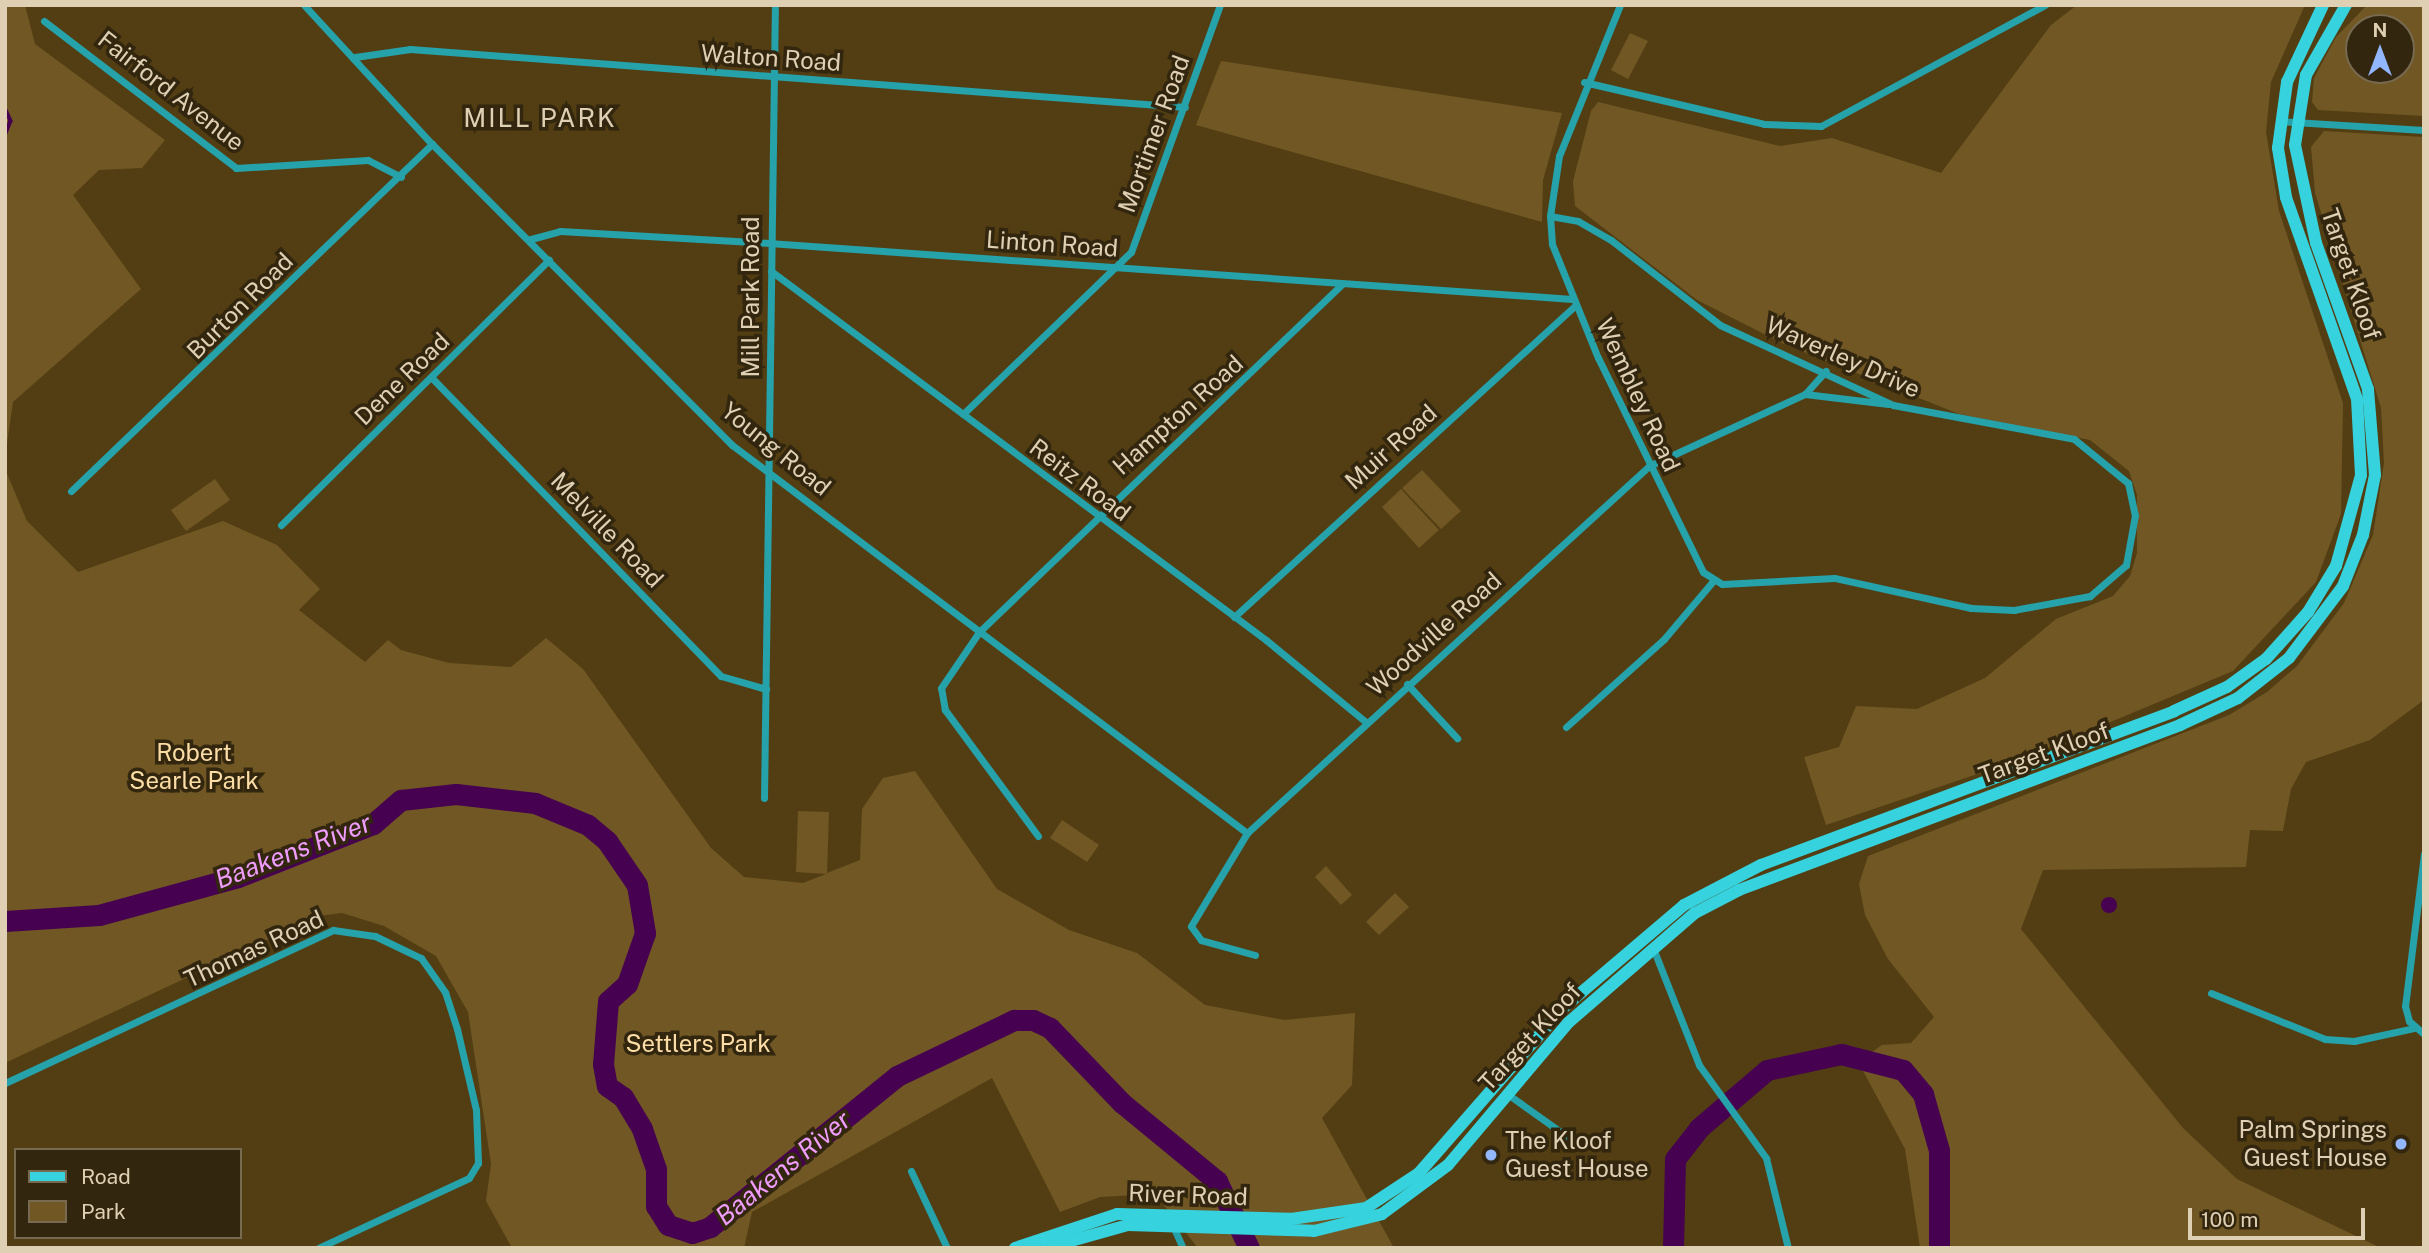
<!DOCTYPE html>
<html>
<head>
<meta charset="utf-8">
<style>
	body { margin:0 }
	#map { position:relative; width:2429px; height:1253px; overflow:hidden; background:#533e13; font-family:"Public Sans",sans-serif }
	div>[style] { position:absolute }
	[style*='--x'] { left:calc(var(--x)*1px); top:calc(var(--y)*1px); width:calc(var(--w)*1px); rotate:calc(var(--a)*1deg) }
	.green>* { inset:0; background:#705724 }
	.water>* { inset:0; background:#460150 }
	.round { border-radius:50% }
	.stream>* { height:3.5px; margin:-1.75px; padding:0 1.75px; transform-origin:1.75px; border-radius:1.75px; background:#460150 }
	.river>* { height:21px; margin:-10.5px; padding:0 10.5px; transform-origin:10.5px; border-radius:10.5px; background:#460150 }
	.minor>* { height:7px; margin:-3.5px; padding:0 3.5px; transform-origin:3.5px; border-radius:3.5px; background:#26a2aa }
	.secondary>* { height:12px; margin:-6px; padding:0 6px; transform-origin:6px; border-radius:6px; background:#36d2dd }
	.dots>* { width:19px; height:19px; translate:-50% -50%; box-sizing:border-box; border:4px solid #32260f; border-radius:50% }
	span { translate:-50% -50%; white-space:nowrap; text-align:center; line-height:1.15; -webkit-text-stroke:7px #32260f; paint-order:stroke }
	.street-label { font-size:24px; color:#dfd0b4 }
	.park-label { font-size:24px; color:#fcdda5 }
	.poi-label { font-size:24px; color:#dfd0b4 }
	.right { translate:-100% -50%; text-align:right }
	.left { translate:0 -50%; text-align:left }
	.neighbourhood-label { font-size:26px; color:#dfd0b4; letter-spacing:2px }
	.water-label { font-size:26px; color:#f09cfd; font-style:italic }
	.frame { position:absolute; inset:0; border:7px solid #dfd0b4; pointer-events:none }
	.legend { position:absolute; left:14px; top:1148px; width:228px; height:91px; box-sizing:border-box; background:#32260f; border:2px solid #776a51; margin:0; padding:9px 12px; list-style:none; font-size:21px; color:#dfd0b4 }
	.legend li { display:flex; align-items:center; gap:14px; height:35px }
	.legend b { width:35px; border:2px solid #776a51 }
	.north { position:absolute; left:2345px; top:14px; width:70px; height:70px; box-sizing:border-box; background:#32260f; border:2px solid #776a51; border-radius:50%; rotate:0deg; font-size:19px; font-weight:700; line-height:28px; text-align:center; color:#dfd0b4 }
	.north::after { content:''; display:block; margin:auto; width:24px; height:32px; background:#92b7fd; clip-path:polygon(50% 0,100% 100%,50% 72%,0 100%) }
	.scale { position:absolute; left:2188px; top:1208px; width:177px; height:32px; box-sizing:border-box; border:4px solid #dfd0b4; border-top:0; padding-left:9px; font-size:21px; line-height:24px; white-space:nowrap; color:#dfd0b4; -webkit-text-stroke:5px #32260f; paint-order:stroke }
</style>
</head>
<body>
<div id="map">
	<div class="green">
		<div style="clip-path:polygon(5px 5px,25px 5px,35px 44px,165px 140px,142px 168px,99px 170px,73px 195px,141px 289px,13px 402px,5px 457px)"></div>
		<div style="clip-path:polygon(2077px 5px,2305px 5px,2271px 82px,2266px 132px,2279px 211px,2343px 403px,2341px 514px,2316px 582px,2233px 671px,2022px 759px,1826px 825px,1804px 757px,1839px 747px,1856px 706px,1917px 709px,1985px 678px,2056px 619px,2113px 596px,2130px 576px,2137px 553px,2137px 495px,2129px 471px,2090px 440px,1959px 414px,1784px 344px,1697px 300px,1575px 206px,1573px 181px,1591px 111px,1598px 102px,1780px 146px,1832px 138px,1941px 173px,2051px 25px)"></div>
		<div style="clip-path:polygon(evenodd,2367px 5px,2424px 5px,2424px 116px,2318px 110px,2312px 102px,2314px 78px,2336px 37px,2367px 5px,2359px 28px,2401px 28px,2401px 70px,2359px 70px,2359px 28px)"></div>
		<div style="clip-path:polygon(1630px 33px,1648px 41px,1628px 79px,1611px 70px)"></div>
		<div style="clip-path:polygon(1221px 61px,1562px 113px,1543px 180px,1542px 222px,1196px 125px)"></div>
		<div style="clip-path:polygon(2324px 131px,2424px 137px,2424px 700px,2370px 740px,2306px 762px,2291px 789px,2283px 831px,2250px 830px,2246px 867px,2043px 870px,2021px 929px,2183px 1128px,2237px 1179px,2381px 1248px,1920px 1248px,1905px 1149px,1862px 1069px,1866px 1056px,1882px 1045px,1911px 1043px,1934px 1017px,1888px 959px,1865px 915px,1859px 884px,1868px 856px,2229px 715px,2267px 692px,2297px 666px,2344px 603px,2373px 535px,2384px 463px,2381px 408px,2315px 193px,2311px 147px)"></div>
		<div style="clip-path:polygon(5px 469px,27px 521px,78px 572px,223px 521px,277px 545px,320px 589px,299px 610px,365px 662px,388px 640px,401px 650px,449px 663px,511px 667px,546px 638px,583px 669px,711px 848px,744px 877px,803px 883px,826px 874px,796px 872px,798px 811px,829px 812px,827px 873px,860px 860px,862px 809px,883px 778px,915px 771px,997px 889px,1069px 930px,1137px 953px,1205px 1005px,1284px 1020px,1355px 1013px,1352px 1085px,1322px 1118px,1394px 1248px,1198px 1248px,1155px 1194px,1100px 1197px,1060px 1212px,992px 1078px,752px 1212px,744px 1248px,512px 1248px,486px 1201px,491px 1164px,468px 1012px,436px 956px,384px 926px,342px 913px,318px 916px,5px 1063px)"></div>
		<div style="clip-path:polygon(1422px 470px,1461px 511px,1441px 529px,1402px 488px)"></div>
		<div style="clip-path:polygon(215px 479px,230px 500px,186px 531px,171px 510px)"></div>
		<div style="clip-path:polygon(1401px 489px,1439px 530px,1419px 548px,1382px 507px)"></div>
		<div style="clip-path:polygon(1062px 820px,1099px 845px,1087px 862px,1050px 838px)"></div>
		<div style="clip-path:polygon(1326px 866px,1352px 895px,1341px 905px,1315px 877px)"></div>
		<div style="clip-path:polygon(1395px 893px,1409px 907px,1379px 935px,1366px 922px)"></div>
	</div>
	<div class="water">
		<div class="round" style="left:2101px;top:897px;width:16px;height:16px"></div>
	</div>
	<div class="stream">
		<div style="--x:5;--y:108;--w:14;--a:65"></div>
		<div style="--x:11;--y:121;--w:16;--a:112"></div>
	</div>
	<div class="river">
		<div style="--x:5;--y:921;--w:94;--a:-3.7"></div>
		<div style="--x:99;--y:915;--w:144;--a:-15.3"></div>
		<div style="--x:238;--y:877;--w:145;--a:-21.4"></div>
		<div style="--x:373;--y:824;--w:37;--a:-41"></div>
		<div style="--x:401;--y:800;--w:55;--a:-6.2"></div>
		<div style="--x:456;--y:794;--w:80;--a:6.5"></div>
		<div style="--x:535;--y:803;--w:57;--a:22.5"></div>
		<div style="--x:588;--y:825;--w:25;--a:40"></div>
		<div style="--x:607;--y:841;--w:53;--a:55.7"></div>
		<div style="--x:637;--y:885;--w:49;--a:80.5"></div>
		<div style="--x:645;--y:933;--w:54;--a:109.4"></div>
		<div style="--x:627;--y:984;--w:25;--a:138"></div>
		<div style="--x:608;--y:1001;--w:63;--a:94.5"></div>
		<div style="--x:603;--y:1064;--w:22;--a:80"></div>
		<div style="--x:607;--y:1086;--w:19;--a:35"></div>
		<div style="--x:623;--y:1097;--w:37;--a:59"></div>
		<div style="--x:642;--y:1129;--w:42;--a:70.7"></div>
		<div style="--x:656;--y:1169;--w:37;--a:90"></div>
		<div style="--x:656;--y:1206;--w:22;--a:58"></div>
		<div style="--x:668;--y:1225;--w:25;--a:18"></div>
		<div style="--x:692;--y:1233;--w:19;--a:-18"></div>
		<div style="--x:710;--y:1227;--w:240;--a:-38.9"></div>
		<div style="--x:897;--y:1076;--w:130;--a:-25.6"></div>
		<div style="--x:1014;--y:1020;--w:19;--a:0"></div>
		<div style="--x:1033;--y:1020;--w:19;--a:25"></div>
		<div style="--x:1050;--y:1028;--w:104;--a:46.2"></div>
		<div style="--x:1122;--y:1103;--w:123;--a:39.4"></div>
		<div style="--x:1217;--y:1181;--w:74;--a:64.5"></div>
		<div style="--x:1673;--y:1248;--w:89;--a:-88.7"></div>
		<div style="--x:1675;--y:1159;--w:39;--a:-52"></div>
		<div style="--x:1699;--y:1128;--w:89;--a:-40.5"></div>
		<div style="--x:1767;--y:1070;--w:76;--a:-12.2"></div>
		<div style="--x:1841;--y:1054;--w:64;--a:14.5"></div>
		<div style="--x:1903;--y:1070;--w:31;--a:50"></div>
		<div style="--x:1923;--y:1094;--w:58;--a:74.1"></div>
		<div style="--x:1939;--y:1150;--w:98;--a:90"></div>
	</div>
	<div class="minor">
		<div style="--x:304;--y:5;--w:189;--a:47.4"></div>
		<div style="--x:432;--y:144;--w:425;--a:45.1"></div>
		<div style="--x:732;--y:445;--w:645;--a:36.99"></div>
		<div style="--x:44;--y:21;--w:242;--a:37.4"></div>
		<div style="--x:236;--y:168;--w:132;--a:-3.5"></div>
		<div style="--x:368;--y:160;--w:37;--a:27"></div>
		<div style="--x:355;--y:57;--w:56;--a:-8.3"></div>
		<div style="--x:410;--y:49;--w:777;--a:4.28"></div>
		<div style="--x:1584;--y:82;--w:185;--a:13.1"></div>
		<div style="--x:1764;--y:124;--w:57;--a:2"></div>
		<div style="--x:1821;--y:126;--w:255;--a:-28.4"></div>
		<div style="--x:2279;--y:121;--w:145;--a:3.6"></div>
		<div style="--x:1550;--y:216;--w:28;--a:10"></div>
		<div style="--x:1578;--y:221;--w:38;--a:30"></div>
		<div style="--x:1611;--y:240;--w:138;--a:37.9"></div>
		<div style="--x:1720;--y:325;--w:191;--a:24.8"></div>
		<div style="--x:1893;--y:405;--w:184;--a:10.6"></div>
		<div style="--x:2074;--y:439;--w:70;--a:39.2"></div>
		<div style="--x:2128;--y:483;--w:33;--a:78"></div>
		<div style="--x:2135;--y:515;--w:51;--a:100.2"></div>
		<div style="--x:2126;--y:565;--w:48;--a:139.3"></div>
		<div style="--x:2090;--y:596;--w:77;--a:169.6"></div>
		<div style="--x:2014;--y:610;--w:43;--a:-177.3"></div>
		<div style="--x:1971;--y:608;--w:140;--a:-167.6"></div>
		<div style="--x:1834;--y:578;--w:112;--a:176.9"></div>
		<div style="--x:1722;--y:584;--w:22;--a:-148"></div>
		<div style="--x:1703;--y:572;--w:238;--a:-116.1"></div>
		<div style="--x:1598;--y:358;--w:123;--a:-112"></div>
		<div style="--x:1552;--y:244;--w:28;--a:-94"></div>
		<div style="--x:1550;--y:216;--w:61;--a:-81.5"></div>
		<div style="--x:1559;--y:156;--w:163;--a:-68"></div>
		<div style="--x:531;--y:239;--w:30;--a:-15"></div>
		<div style="--x:560;--y:231;--w:193;--a:3.3"></div>
		<div style="--x:753;--y:242;--w:821;--a:3.98"></div>
		<div style="--x:771;--y:271;--w:617;--a:36.7"></div>
		<div style="--x:1266;--y:640;--w:129;--a:39.4"></div>
		<div style="--x:432;--y:378;--w:415;--a:45.9"></div>
		<div style="--x:721;--y:676;--w:47;--a:16.1"></div>
		<div style="--x:1805;--y:394;--w:84;--a:6.9"></div>
		<div style="--x:963;--y:414;--w:233;--a:-44"></div>
		<div style="--x:1131;--y:252;--w:263;--a:-70.2"></div>
		<div style="--x:71;--y:491;--w:501;--a:-43.87"></div>
		<div style="--x:281;--y:525;--w:377;--a:-44.7"></div>
		<div style="--x:1234;--y:617;--w:462;--a:-42.4"></div>
		<div style="--x:1407;--y:684;--w:74;--a:47.2"></div>
		<div style="--x:1566;--y:727;--w:132;--a:-41.9"></div>
		<div style="--x:1664;--y:639;--w:76;--a:-49.8"></div>
		<div style="--x:764;--y:798;--w:793;--a:-89.21"></div>
		<div style="--x:1038;--y:836;--w:157;--a:-126.4"></div>
		<div style="--x:945;--y:710;--w:22;--a:-100"></div>
		<div style="--x:941;--y:688;--w:68;--a:-55.8"></div>
		<div style="--x:979;--y:632;--w:503;--a:-43.79"></div>
		<div style="--x:2424;--y:854;--w:153;--a:97.1"></div>
		<div style="--x:2405;--y:1006;--w:16;--a:75"></div>
		<div style="--x:2409;--y:1021;--w:20;--a:41"></div>
		<div style="--x:1653;--y:948;--w:126;--a:68.5"></div>
		<div style="--x:1699;--y:1065;--w:115;--a:54.2"></div>
		<div style="--x:1766;--y:1158;--w:93;--a:76.3"></div>
		<div style="--x:1255;--y:955;--w:56;--a:-164.5"></div>
		<div style="--x:1201;--y:940;--w:17;--a:-126"></div>
		<div style="--x:1191;--y:926;--w:109;--a:-58.9"></div>
		<div style="--x:1247;--y:833;--w:544;--a:-42.39"></div>
		<div style="--x:1649;--y:466;--w:172;--a:-24.8"></div>
		<div style="--x:1805;--y:394;--w:31;--a:-48"></div>
		<div style="--x:2211;--y:993;--w:123;--a:22"></div>
		<div style="--x:2325;--y:1039;--w:29;--a:4"></div>
		<div style="--x:2354;--y:1041;--w:61;--a:-12.2"></div>
		<div style="--x:5;--y:1083;--w:362;--a:-25"></div>
		<div style="--x:333;--y:930;--w:42;--a:8.1"></div>
		<div style="--x:375;--y:936;--w:51;--a:25.6"></div>
		<div style="--x:421;--y:958;--w:42;--a:54.8"></div>
		<div style="--x:445;--y:992;--w:39;--a:72"></div>
		<div style="--x:457;--y:1029;--w:83;--a:76.8"></div>
		<div style="--x:476;--y:1110;--w:53;--a:87.8"></div>
		<div style="--x:478;--y:1163;--w:17;--a:121"></div>
		<div style="--x:469;--y:1178;--w:166;--a:155.1"></div>
		<div style="--x:1506;--y:1093;--w:76;--a:35.4"></div>
		<div style="--x:911;--y:1171;--w:85;--a:64.9"></div>
		<div style="--x:1173;--y:1226;--w:24;--a:66"></div>
	</div>
	<div class="secondary">
		<div style="--x:1015;--y:1248;--w:108;--a:-18.4"></div>
		<div style="--x:1117;--y:1214;--w:174;--a:1.6"></div>
		<div style="--x:1291;--y:1219;--w:76;--a:-8.3"></div>
		<div style="--x:1366;--y:1208;--w:64;--a:-33.4"></div>
		<div style="--x:1419;--y:1173;--w:219;--a:-48.9"></div>
		<div style="--x:1563;--y:1008;--w:159;--a:-40.4"></div>
		<div style="--x:1684;--y:905;--w:87;--a:-27.5"></div>
		<div style="--x:1761;--y:865;--w:441;--a:-20.4"></div>
		<div style="--x:2174;--y:711;--w:58;--a:-24.4"></div>
		<div style="--x:2227;--y:687;--w:48;--a:-35.7"></div>
		<div style="--x:2266;--y:659;--w:63;--a:-48.2"></div>
		<div style="--x:2308;--y:612;--w:54;--a:-58.7"></div>
		<div style="--x:2336;--y:566;--w:94;--a:-74.6"></div>
		<div style="--x:2361;--y:475;--w:76;--a:-93"></div>
		<div style="--x:2357;--y:399;--w:214;--a:-109.4"></div>
		<div style="--x:2286;--y:197;--w:50;--a:-99.3"></div>
		<div style="--x:2278;--y:148;--w:67;--a:-82.2"></div>
		<div style="--x:2287;--y:82;--w:85;--a:-64.9"></div>
		<div style="--x:1046;--y:1248;--w:85;--a:-15.7"></div>
		<div style="--x:1128;--y:1225;--w:186;--a:1.8"></div>
		<div style="--x:1314;--y:1231;--w:70;--a:-14"></div>
		<div style="--x:1382;--y:1214;--w:82;--a:-36.6"></div>
		<div style="--x:1448;--y:1165;--w:187;--a:-49.8"></div>
		<div style="--x:1569;--y:1022;--w:167;--a:-40.9"></div>
		<div style="--x:1695;--y:913;--w:50;--a:-27.6"></div>
		<div style="--x:1739;--y:890;--w:471;--a:-20.5"></div>
		<div style="--x:2180;--y:725;--w:64;--a:-25"></div>
		<div style="--x:2238;--y:698;--w:65;--a:-38.1"></div>
		<div style="--x:2289;--y:658;--w:90;--a:-53.1"></div>
		<div style="--x:2343;--y:586;--w:55;--a:-68.6"></div>
		<div style="--x:2363;--y:535;--w:61;--a:-78.7"></div>
		<div style="--x:2375;--y:475;--w:86;--a:-94.7"></div>
		<div style="--x:2368;--y:389;--w:155;--a:-109.6"></div>
		<div style="--x:2316;--y:243;--w:100;--a:-102.1"></div>
		<div style="--x:2295;--y:145;--w:71;--a:-81.1"></div>
		<div style="--x:2306;--y:75;--w:81;--a:-60.3"></div>
	</div>
	<div class="dots">
		<div style="left:2401px;top:1144px;background:#92b7fd"></div>
		<div style="left:1491px;top:1155px;background:#92b7fd"></div>
	</div>
	<div class="street-label">
		<span style="left:771px;top:58px;rotate:4deg">Walton Road</span>
		<span style="left:171px;top:91px;rotate:38deg">Fairford Avenue</span>
		<span style="left:1154px;top:134px;rotate:-70deg">Mortimer Road</span>
		<span style="left:1052px;top:244px;rotate:4deg">Linton Road</span>
		<span style="left:2351px;top:274px;rotate:71deg">Target Kloof</span>
		<span style="left:751px;top:297px;rotate:-90deg">Mill Park Road</span>
		<span style="left:240px;top:306px;rotate:-45deg">Burton Road</span>
		<span style="left:1843px;top:357px;rotate:24deg">Waverley Drive</span>
		<span style="left:402px;top:379px;rotate:-44deg">Dene Road</span>
		<span style="left:1638px;top:395px;rotate:65deg">Wembley Road</span>
		<span style="left:1178px;top:415px;rotate:-42deg">Hampton Road</span>
		<span style="left:1391px;top:447px;rotate:-42deg">Muir Road</span>
		<span style="left:776px;top:449px;rotate:39deg">Young Road</span>
		<span style="left:1080px;top:480px;rotate:37deg">Reitz Road</span>
		<span style="left:607px;top:530px;rotate:46deg">Melville Road</span>
		<span style="left:1434px;top:634px;rotate:-42deg">Woodville Road</span>
		<span style="left:2044px;top:753px;rotate:-20deg">Target Kloof</span>
		<span style="left:254px;top:949px;rotate:-25deg">Thomas Road</span>
		<span style="left:1530px;top:1037px;rotate:-47deg">Target Kloof</span>
		<span style="left:1188px;top:1195px;rotate:2deg">River Road</span>
	</div>
	<div class="park-label">
		<span style="left:194px;top:767px">Robert<br>Searle Park</span>
		<span style="left:698px;top:1044px">Settlers Park</span>
	</div>
	<div class="poi-label">
		<span class="right" style="left:2387px;top:1144px">Palm Springs<br>Guest House</span>
		<span class="left" style="left:1505px;top:1155px">The Kloof<br>Guest House</span>
	</div>
	<div class="neighbourhood-label">
		<span style="left:540px;top:118px">MILL PARK</span>
	</div>
	<div class="water-label">
		<span style="left:293px;top:851px;rotate:-21deg">Baakens River</span>
		<span style="left:783px;top:1168px;rotate:-39deg">Baakens River</span>
	</div>
	<div class="frame"></div>
	<ul class="legend">
	<li><b style="height:9px;background:#36d2dd"></b>Road</li>
	<li><b style="height:19px;background:#705724"></b>Park</li>
	</ul>
	<div class="north">N</div>
	<div class="scale">100 m</div>
</div>
</body>
</html>
